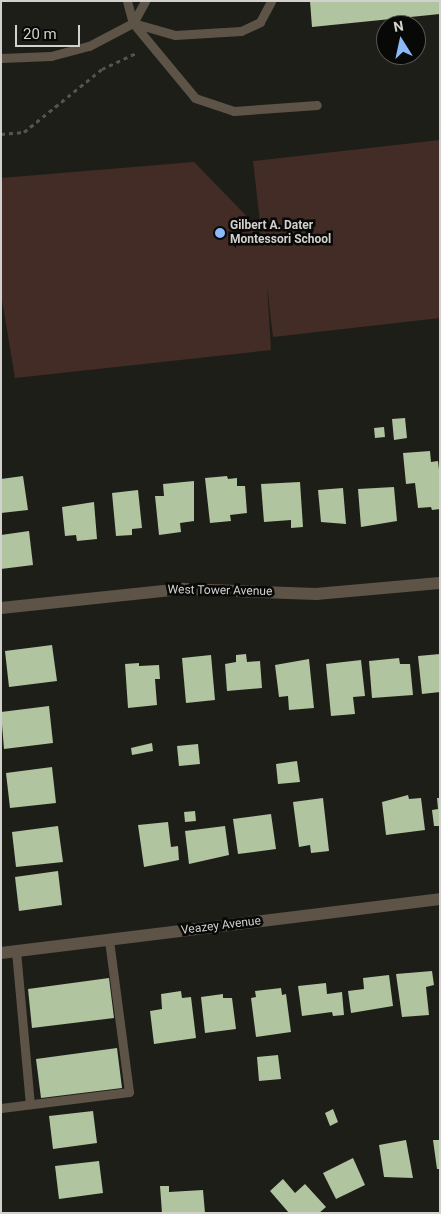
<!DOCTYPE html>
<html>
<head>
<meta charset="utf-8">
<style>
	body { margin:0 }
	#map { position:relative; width:441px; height:1214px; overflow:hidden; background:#1e1e19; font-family:Roboto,sans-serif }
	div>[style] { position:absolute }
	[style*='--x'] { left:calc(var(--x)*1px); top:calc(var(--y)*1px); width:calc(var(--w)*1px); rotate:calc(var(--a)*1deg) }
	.green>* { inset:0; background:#432c25 }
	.building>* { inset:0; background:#b0c4a0 }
	.path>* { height:3px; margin-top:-1.5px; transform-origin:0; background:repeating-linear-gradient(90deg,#555550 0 4px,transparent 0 8px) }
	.service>* { height:9px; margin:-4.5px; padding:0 4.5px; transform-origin:4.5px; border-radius:4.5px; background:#5e5347 }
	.minor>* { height:12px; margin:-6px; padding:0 6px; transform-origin:6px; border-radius:6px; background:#5e5347 }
	.dots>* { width:14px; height:14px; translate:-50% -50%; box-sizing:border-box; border:2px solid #080806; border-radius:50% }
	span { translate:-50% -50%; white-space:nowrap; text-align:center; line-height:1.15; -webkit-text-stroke:5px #080806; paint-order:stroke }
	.poi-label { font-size:12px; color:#d2d1ce; font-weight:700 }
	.left { translate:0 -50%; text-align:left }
	.street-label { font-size:12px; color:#d2d1ce }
	.frame { position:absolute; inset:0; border:2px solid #d2d1ce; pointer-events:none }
	.north { position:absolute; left:376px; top:15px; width:50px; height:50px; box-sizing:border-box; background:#080806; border:1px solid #595856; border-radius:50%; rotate:350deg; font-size:14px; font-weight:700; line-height:20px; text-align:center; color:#d2d1ce }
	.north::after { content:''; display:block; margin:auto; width:18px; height:22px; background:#8abafc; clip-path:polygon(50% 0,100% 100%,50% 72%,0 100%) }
	.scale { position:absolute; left:15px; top:25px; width:65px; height:22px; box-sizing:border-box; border:2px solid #d2d1ce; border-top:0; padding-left:6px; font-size:15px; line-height:18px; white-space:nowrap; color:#d2d1ce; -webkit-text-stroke:4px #080806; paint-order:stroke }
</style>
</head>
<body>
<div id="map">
	<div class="green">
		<div style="clip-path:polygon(440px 140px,440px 318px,273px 337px,267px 286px,271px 350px,15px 378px,1px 294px,1px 178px,194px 162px,261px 231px,253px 161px)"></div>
	</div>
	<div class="building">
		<div style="clip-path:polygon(310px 1px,440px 1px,440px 14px,312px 27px)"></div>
		<div style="clip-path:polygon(405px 418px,407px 438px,394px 440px,392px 419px)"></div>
		<div style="clip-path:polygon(384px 427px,385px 437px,375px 438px,374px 428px)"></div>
		<div style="clip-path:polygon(430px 451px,431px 462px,438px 461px,440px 478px,440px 509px,432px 510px,431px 507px,418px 508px,415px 483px,406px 484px,403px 453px)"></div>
		<div style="clip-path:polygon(23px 476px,28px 510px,1px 513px,1px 479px)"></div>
		<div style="clip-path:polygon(227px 476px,228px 479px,237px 478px,237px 486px,245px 486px,247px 513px,230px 515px,231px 521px,210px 523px,205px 478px)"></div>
		<div style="clip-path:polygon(194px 481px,194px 521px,180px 523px,181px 532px,159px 535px,155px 496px,164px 496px,163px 484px)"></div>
		<div style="clip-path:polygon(300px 482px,303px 527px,291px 528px,291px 520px,264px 522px,261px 484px)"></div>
		<div style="clip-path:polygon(394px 487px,397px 521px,361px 527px,358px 489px)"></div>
		<div style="clip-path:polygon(343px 488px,346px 524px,321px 522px,318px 490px)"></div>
		<div style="clip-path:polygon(138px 490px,142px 528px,132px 529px,132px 535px,116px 536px,112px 493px)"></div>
		<div style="clip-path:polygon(94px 502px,97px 539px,77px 541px,76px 535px,65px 536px,62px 507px)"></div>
		<div style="clip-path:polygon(29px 531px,33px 565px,1px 569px,1px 535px)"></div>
		<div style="clip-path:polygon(52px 645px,57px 681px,9px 687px,5px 651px)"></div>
		<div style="clip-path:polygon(246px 654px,247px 662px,260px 661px,262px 688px,227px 691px,225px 664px,236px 662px,236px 655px)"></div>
		<div style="clip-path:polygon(440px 654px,440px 692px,422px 694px,418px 656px)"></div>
		<div style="clip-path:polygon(211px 655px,215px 700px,186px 703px,182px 658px)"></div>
		<div style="clip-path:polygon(399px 658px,400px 664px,410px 664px,413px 695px,372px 698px,369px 661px)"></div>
		<div style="clip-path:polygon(309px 659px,314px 708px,289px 710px,288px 696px,279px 697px,275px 665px)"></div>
		<div style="clip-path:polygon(361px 660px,365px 696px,353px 697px,355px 714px,331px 716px,326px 664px)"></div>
		<div style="clip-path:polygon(139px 663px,139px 666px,159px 665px,160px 679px,155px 679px,157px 705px,128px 708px,125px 664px)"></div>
		<div style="clip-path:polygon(49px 706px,53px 743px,4px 749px,1px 712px)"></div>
		<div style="clip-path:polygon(152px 743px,153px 751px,132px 755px,131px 748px)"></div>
		<div style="clip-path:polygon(198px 744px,200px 764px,179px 766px,177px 746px)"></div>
		<div style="clip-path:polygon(297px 761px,300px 782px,278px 784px,276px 764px)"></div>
		<div style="clip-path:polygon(52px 767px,56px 803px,10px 808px,6px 773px)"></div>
		<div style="clip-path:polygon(408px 795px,409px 799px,421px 798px,425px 830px,386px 835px,382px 802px)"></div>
		<div style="clip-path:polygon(323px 798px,329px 851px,311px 853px,310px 845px,299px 847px,293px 802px)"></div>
		<div style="clip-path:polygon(437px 798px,440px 798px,440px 826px,434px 826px,432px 810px,438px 809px)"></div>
		<div style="clip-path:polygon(195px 811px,196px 821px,185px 822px,184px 812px)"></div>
		<div style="clip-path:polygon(271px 814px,276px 849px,238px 854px,233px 819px)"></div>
		<div style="clip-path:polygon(168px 822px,171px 847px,178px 846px,179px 860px,144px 867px,138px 825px)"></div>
		<div style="clip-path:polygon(58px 826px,63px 862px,16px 867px,12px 832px)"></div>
		<div style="clip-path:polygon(225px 826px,229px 855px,189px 864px,185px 831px)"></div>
		<div style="clip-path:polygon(58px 871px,62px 905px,19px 911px,15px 877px)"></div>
		<div style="clip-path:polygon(432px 971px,434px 985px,426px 987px,429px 1015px,402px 1017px,396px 974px)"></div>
		<div style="clip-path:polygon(389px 975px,393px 1006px,351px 1013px,348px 991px,364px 989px,363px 978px)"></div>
		<div style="clip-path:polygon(109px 978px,114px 1018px,32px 1028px,28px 989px)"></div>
		<div style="clip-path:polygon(326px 983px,327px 994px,342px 992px,344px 1015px,333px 1016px,332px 1012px,302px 1016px,298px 986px)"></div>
		<div style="clip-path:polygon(281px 988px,282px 995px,286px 994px,291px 1032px,256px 1037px,251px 998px,256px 997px,255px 991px)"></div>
		<div style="clip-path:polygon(181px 991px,182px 998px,191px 997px,196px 1038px,154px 1044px,150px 1011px,162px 1009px,161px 994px)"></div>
		<div style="clip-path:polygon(223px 994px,223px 998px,232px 998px,236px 1029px,205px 1033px,201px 997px)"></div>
		<div style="clip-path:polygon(117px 1048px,122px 1088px,41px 1098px,36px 1059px)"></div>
		<div style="clip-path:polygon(278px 1055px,281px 1079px,259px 1081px,257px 1057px)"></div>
		<div style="clip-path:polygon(333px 1109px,338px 1122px,330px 1126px,325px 1113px)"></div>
		<div style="clip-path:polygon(93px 1111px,97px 1143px,53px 1149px,49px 1116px)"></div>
		<div style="clip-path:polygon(406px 1140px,413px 1178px,384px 1177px,379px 1145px)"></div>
		<div style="clip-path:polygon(433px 1140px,440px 1140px,440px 1169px,437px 1169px)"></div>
		<div style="clip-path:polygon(353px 1158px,365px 1185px,336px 1199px,323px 1173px)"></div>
		<div style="clip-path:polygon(99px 1161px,103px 1193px,59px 1199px,55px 1166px)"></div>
		<div style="clip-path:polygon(283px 1179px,295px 1193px,305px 1184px,326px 1207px,319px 1213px,289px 1213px,270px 1191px)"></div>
		<div style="clip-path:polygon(160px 1186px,169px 1186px,169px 1192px,203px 1190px,205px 1213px,162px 1213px)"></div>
	</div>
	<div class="path">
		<div style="--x:1;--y:134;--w:23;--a:-5"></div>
		<div style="--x:24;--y:132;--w:100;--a:-38.9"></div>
		<div style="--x:102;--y:69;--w:38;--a:-25"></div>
	</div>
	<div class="service">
		<div style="--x:127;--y:1;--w:23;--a:75"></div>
		<div style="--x:133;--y:23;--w:97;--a:50.4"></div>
		<div style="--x:195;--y:98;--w:41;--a:18.4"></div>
		<div style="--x:234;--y:111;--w:83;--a:-4.1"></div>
		<div style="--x:133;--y:23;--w:44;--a:15.9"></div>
		<div style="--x:175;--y:35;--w:66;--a:-3.5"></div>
		<div style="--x:241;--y:31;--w:21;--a:-25"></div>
		<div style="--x:260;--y:22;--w:24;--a:-62"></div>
		<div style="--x:1;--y:58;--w:50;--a:-2.3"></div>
		<div style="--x:51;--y:56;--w:39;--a:-15"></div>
		<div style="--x:89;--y:46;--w:50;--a:-27.6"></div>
		<div style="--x:133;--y:23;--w:25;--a:-61"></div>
		<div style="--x:16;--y:951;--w:154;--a:84.8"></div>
		<div style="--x:1;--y:1108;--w:129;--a:-7.1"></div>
		<div style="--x:129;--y:1092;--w:153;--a:-97.5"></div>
	</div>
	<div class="minor">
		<div style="--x:1;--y:608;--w:183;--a:-6"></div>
		<div style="--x:183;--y:589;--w:133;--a:2.2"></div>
		<div style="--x:316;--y:594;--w:124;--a:-5.1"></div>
		<div style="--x:1;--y:953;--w:442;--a:-7"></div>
	</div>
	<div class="dots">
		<div style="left:220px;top:233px;background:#8abafc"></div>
	</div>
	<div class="poi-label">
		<span class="left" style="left:230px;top:233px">Gilbert A. Dater<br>Montessori School</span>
	</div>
	<div class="street-label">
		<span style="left:220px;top:591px;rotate:1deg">West Tower Avenue</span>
		<span style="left:221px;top:926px;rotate:-7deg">Veazey Avenue</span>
	</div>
	<div class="frame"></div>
	<div class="north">N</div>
	<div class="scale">20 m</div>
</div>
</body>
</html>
